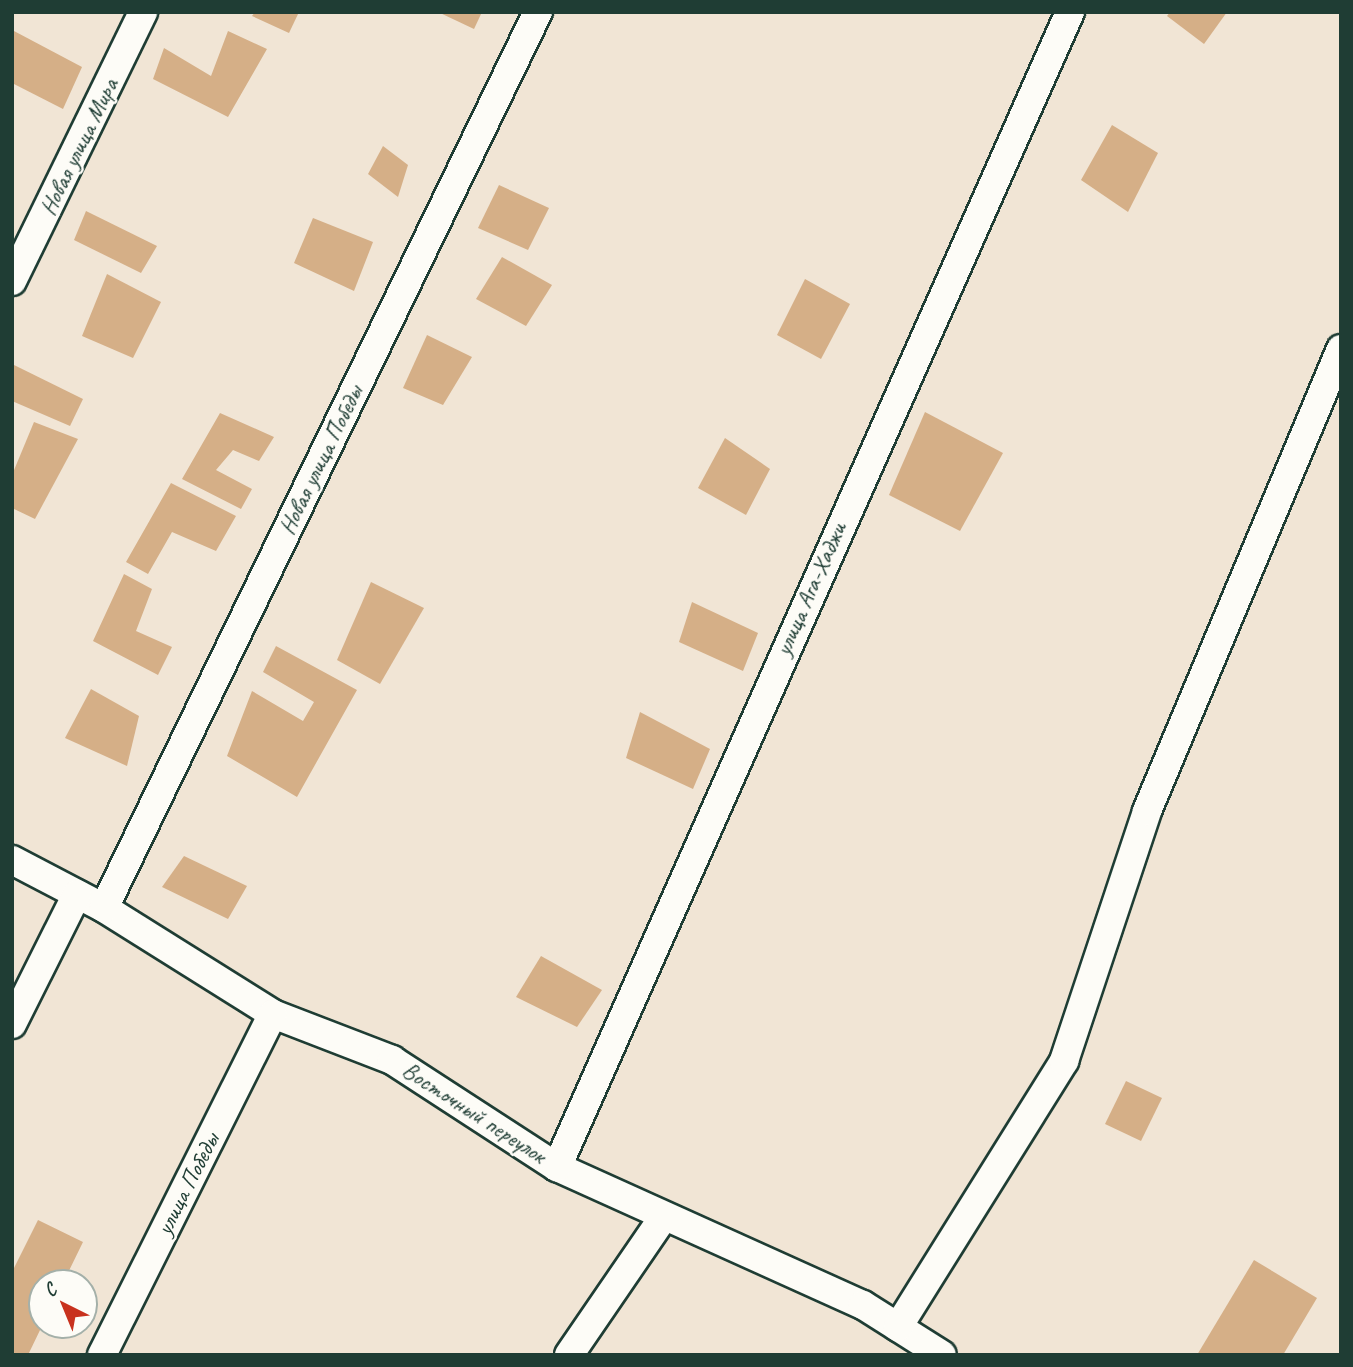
<!DOCTYPE html>
<html>
<head>
<meta charset="utf-8">
<style>
	body { margin:0 }
	#map { position:relative; width:1353px; height:1367px; overflow:hidden; background:#f1e5d5; font-family:Caveat,sans-serif }
	div>[style] { position:absolute }
	[style*='--x'] { left:calc(var(--x)*1px); top:calc(var(--y)*1px); width:calc(var(--w)*1px); rotate:calc(var(--a)*1deg) }
	.building>* { inset:0; background:#d5af87 }
	.roads { filter:drop-shadow(2px 0 #1f3d34) drop-shadow(-2px 0 #1f3d34) drop-shadow(0 2px #1f3d34) drop-shadow(0 -2px #1f3d34) }
	.minor>* { height:28px; margin:-14px; padding:0 14px; transform-origin:14px; border-radius:14px; background:#fdfcf7 }
	span { translate:-50% -50%; white-space:nowrap; text-align:center; line-height:1.15; -webkit-text-stroke:5px #fdfcf7; paint-order:stroke }
	.street-label { font-size:24px; color:#1f3d34 }
	.frame { position:absolute; inset:0; border:14px solid #1f3d34; pointer-events:none }
	.north { position:absolute; left:28px; top:1269px; width:70px; height:70px; box-sizing:border-box; background:#fdfcf7; border:2px solid #a4b0a9; border-radius:50%; rotate:317deg; font-size:19px; font-weight:700; line-height:28px; text-align:center; color:#1f3d34 }
	.north::after { content:''; display:block; margin:auto; width:24px; height:32px; background:#c8321e; clip-path:polygon(50% 0,100% 100%,50% 72%,0 100%) }
</style>
</head>
<body>
<div id="map">
	<div class="building">
		<div style="clip-path:polygon(255px 12px,299px 12px,289px 33px,252px 16px)"></div>
		<div style="clip-path:polygon(438px 12px,482px 12px,474px 29px)"></div>
		<div style="clip-path:polygon(1170px 12px,1227px 12px,1204px 44px,1167px 16px)"></div>
		<div style="clip-path:polygon(14px 31px,82px 67px,63px 109px,12px 83px)"></div>
		<div style="clip-path:polygon(228px 31px,267px 49px,228px 117px,153px 79px,164px 48px,211px 76px)"></div>
		<div style="clip-path:polygon(1112px 125px,1158px 153px,1128px 212px,1081px 180px)"></div>
		<div style="clip-path:polygon(383px 146px,408px 165px,398px 197px,368px 174px)"></div>
		<div style="clip-path:polygon(499px 185px,549px 208px,528px 250px,478px 228px)"></div>
		<div style="clip-path:polygon(86px 211px,157px 246px,141px 273px,74px 240px)"></div>
		<div style="clip-path:polygon(313px 218px,373px 242px,354px 291px,294px 263px)"></div>
		<div style="clip-path:polygon(502px 257px,552px 285px,526px 326px,476px 299px)"></div>
		<div style="clip-path:polygon(107px 274px,161px 302px,133px 358px,82px 336px)"></div>
		<div style="clip-path:polygon(805px 279px,850px 304px,821px 359px,777px 335px)"></div>
		<div style="clip-path:polygon(427px 335px,472px 357px,443px 405px,403px 388px)"></div>
		<div style="clip-path:polygon(12px 364px,83px 399px,70px 426px,12px 401px)"></div>
		<div style="clip-path:polygon(925px 412px,1003px 453px,960px 531px,889px 495px)"></div>
		<div style="clip-path:polygon(220px 413px,274px 437px,259px 461px,233px 450px,216px 470px,252px 489px,241px 509px,182px 479px)"></div>
		<div style="clip-path:polygon(34px 422px,78px 439px,35px 519px,12px 508px,12px 475px)"></div>
		<div style="clip-path:polygon(725px 438px,770px 469px,746px 515px,698px 488px)"></div>
		<div style="clip-path:polygon(171px 483px,236px 516px,216px 551px,172px 532px,148px 574px,126px 562px)"></div>
		<div style="clip-path:polygon(124px 574px,152px 589px,136px 631px,172px 647px,158px 675px,93px 641px)"></div>
		<div style="clip-path:polygon(371px 582px,424px 608px,380px 684px,337px 660px)"></div>
		<div style="clip-path:polygon(692px 602px,758px 633px,743px 671px,679px 642px)"></div>
		<div style="clip-path:polygon(276px 646px,357px 690px,297px 797px,227px 756px,252px 691px,303px 721px,314px 702px,263px 672px)"></div>
		<div style="clip-path:polygon(91px 689px,139px 716px,127px 766px,65px 738px)"></div>
		<div style="clip-path:polygon(640px 712px,710px 749px,693px 789px,626px 758px)"></div>
		<div style="clip-path:polygon(184px 856px,247px 886px,228px 919px,162px 887px)"></div>
		<div style="clip-path:polygon(541px 956px,602px 990px,577px 1027px,516px 997px)"></div>
		<div style="clip-path:polygon(1126px 1081px,1162px 1098px,1141px 1141px,1105px 1124px)"></div>
		<div style="clip-path:polygon(38px 1220px,83px 1242px,63px 1283px,42px 1283px,42px 1326px,28px 1355px,12px 1355px,12px 1272px)"></div>
		<div style="clip-path:polygon(1254px 1260px,1317px 1298px,1283px 1355px,1197px 1355px)"></div>
	</div>
	<div class="roads">
		<div class="minor">
			<div style="--x:12;--y:281;--w:299;--a:-64"></div>
			<div style="--x:12;--y:860;--w:104;--a:27.6"></div>
			<div style="--x:104;--y:908;--w:199;--a:32.1"></div>
			<div style="--x:273;--y:1014;--w:128;--a:21.1"></div>
			<div style="--x:392;--y:1060;--w:197;--a:33"></div>
			<div style="--x:557;--y:1167;--w:336;--a:24.3"></div>
			<div style="--x:863;--y:1305;--w:93;--a:32.3"></div>
			<div style="--x:104;--y:908;--w:996;--a:-64.16"></div>
			<div style="--x:12;--y:1024;--w:145;--a:-63.4"></div>
			<div style="--x:557;--y:1167;--w:1264;--a:-66.05"></div>
			<div style="--x:898;--y:1327;--w:314;--a:-58"></div>
			<div style="--x:1064;--y:1061;--w:263;--a:-71.6"></div>
			<div style="--x:1147;--y:811;--w:501;--a:-67.22"></div>
			<div style="--x:102;--y:1355;--w:381;--a:-63.4"></div>
			<div style="--x:569;--y:1355;--w:168;--a:-55.6"></div>
		</div>
	</div>
	<div class="street-label">
		<span style="left:79px;top:147px;rotate:-64deg">Новая улица Мира</span>
		<span style="left:321px;top:460px;rotate:-64deg">Новая улица Победы</span>
		<span style="left:811px;top:589px;rotate:-66deg">улица Ага-Хаджи</span>
		<span style="left:474px;top:1113px;rotate:33deg">Восточный переулок</span>
		<span style="left:188px;top:1184px;rotate:-63deg">улица Победы</span>
	</div>
	<div class="frame"></div>
	<div class="north">С</div>
</div>
</body>
</html>
